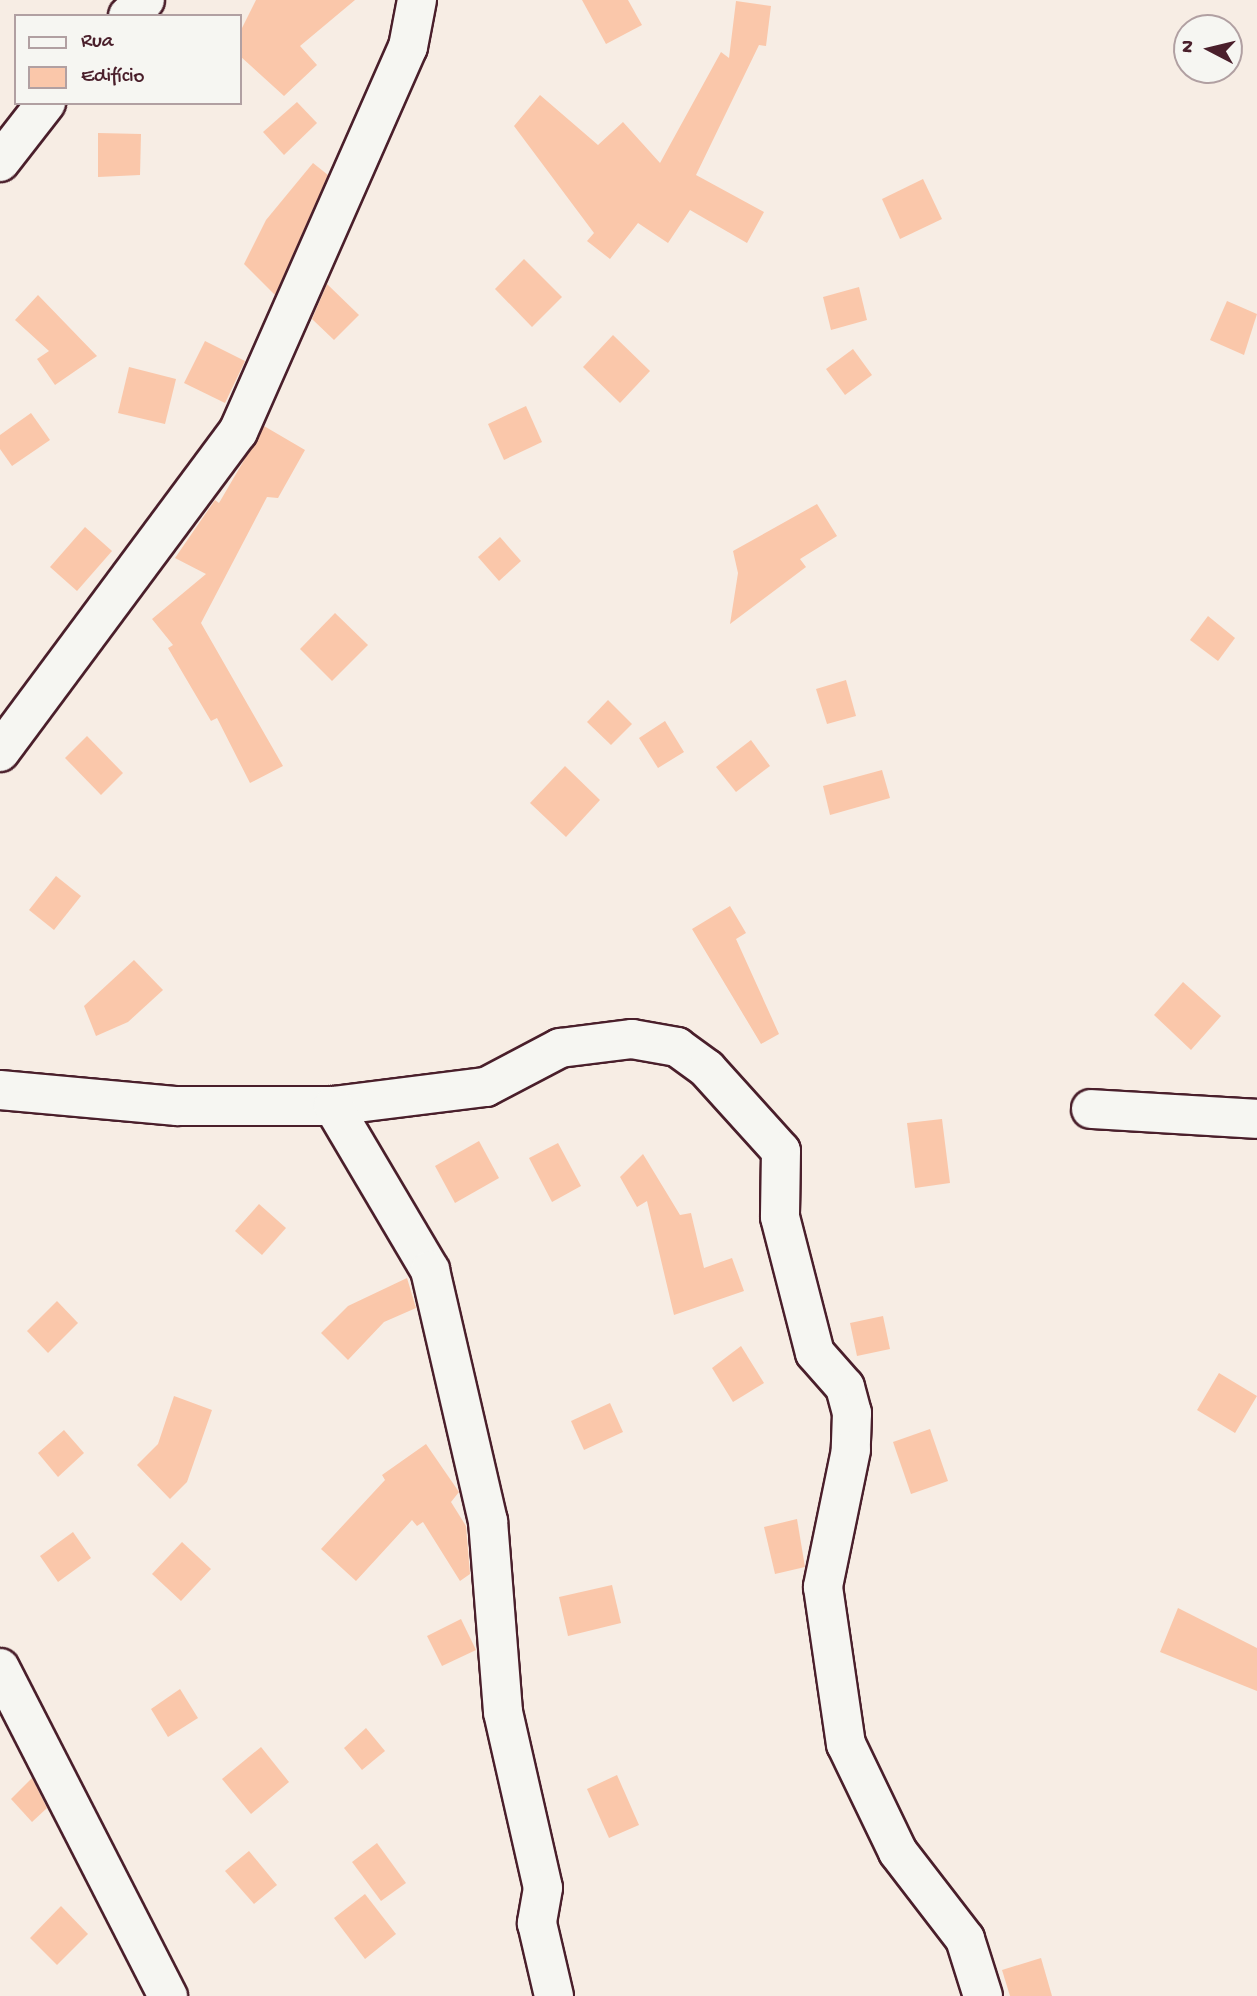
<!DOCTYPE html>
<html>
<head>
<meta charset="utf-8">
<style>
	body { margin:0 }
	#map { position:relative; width:1257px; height:1996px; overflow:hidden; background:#f7ede4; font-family:"Gochi Hand",sans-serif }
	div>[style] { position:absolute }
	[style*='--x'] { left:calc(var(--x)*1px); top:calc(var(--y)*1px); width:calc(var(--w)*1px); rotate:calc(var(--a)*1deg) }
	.building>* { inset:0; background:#fac7aa }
	.roads { filter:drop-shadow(2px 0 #4a1f2b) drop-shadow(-2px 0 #4a1f2b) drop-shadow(0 2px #4a1f2b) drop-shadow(0 -2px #4a1f2b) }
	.street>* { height:38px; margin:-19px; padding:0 19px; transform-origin:19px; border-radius:19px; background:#f6f6f2 }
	span { translate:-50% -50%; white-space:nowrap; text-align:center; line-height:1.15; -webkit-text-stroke:7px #f6f6f2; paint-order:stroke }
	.legend { position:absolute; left:14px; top:14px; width:228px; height:91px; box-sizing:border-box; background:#f6f6f2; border:2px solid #b1a0a2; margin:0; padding:9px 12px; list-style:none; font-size:21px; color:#4a1f2b }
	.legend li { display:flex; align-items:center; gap:14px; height:35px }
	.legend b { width:35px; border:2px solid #b1a0a2 }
	.north { position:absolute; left:1173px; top:14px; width:70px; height:70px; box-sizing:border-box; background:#f6f6f2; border:2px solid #b1a0a2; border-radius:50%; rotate:277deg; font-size:19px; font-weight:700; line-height:28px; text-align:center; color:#4a1f2b }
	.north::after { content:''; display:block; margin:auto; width:24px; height:32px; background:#4a1f2b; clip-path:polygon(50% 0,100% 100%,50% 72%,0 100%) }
</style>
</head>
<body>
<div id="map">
	<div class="building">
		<div style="clip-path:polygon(256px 0,355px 0,300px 46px,317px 65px,284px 96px,240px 56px,240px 32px)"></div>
		<div style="clip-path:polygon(582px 0,628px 0,642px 25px,606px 44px)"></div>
		<div style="clip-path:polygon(736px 1px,771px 6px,766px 46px,759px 45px,696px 175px,764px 212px,747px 243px,690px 210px,668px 243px,638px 223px,610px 259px,587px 241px,594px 233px,514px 126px,540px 95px,598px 145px,623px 122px,660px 163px,721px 52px,729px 58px)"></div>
		<div style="clip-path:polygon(297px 102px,317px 123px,284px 155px,263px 132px)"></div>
		<div style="clip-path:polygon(98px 133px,141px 134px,140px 175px,98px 177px)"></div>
		<div style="clip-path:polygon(313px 163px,328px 175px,275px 295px,244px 264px,266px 220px)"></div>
		<div style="clip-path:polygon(923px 179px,942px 219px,900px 239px,882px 199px)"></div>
		<div style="clip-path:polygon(524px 259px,562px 297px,532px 327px,495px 289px)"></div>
		<div style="clip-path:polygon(327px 284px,359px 315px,334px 340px,312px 319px)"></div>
		<div style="clip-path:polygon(859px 287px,867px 320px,831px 330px,823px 297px)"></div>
		<div style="clip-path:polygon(38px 295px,97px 356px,55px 385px,37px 359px,49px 351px,15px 320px)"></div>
		<div style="clip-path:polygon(1227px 301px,1257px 314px,1244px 355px,1210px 340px)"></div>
		<div style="clip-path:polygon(613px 335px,650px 371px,620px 403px,583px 367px)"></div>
		<div style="clip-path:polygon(205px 341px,245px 361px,225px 403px,184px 383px)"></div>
		<div style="clip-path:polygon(853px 349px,872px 375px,845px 395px,826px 369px)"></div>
		<div style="clip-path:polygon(129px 367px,176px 379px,165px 424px,118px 413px)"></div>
		<div style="clip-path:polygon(526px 406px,542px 442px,504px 460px,488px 424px)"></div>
		<div style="clip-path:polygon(31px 413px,50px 440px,12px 466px,0 449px,0 435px)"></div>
		<div style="clip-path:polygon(264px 426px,305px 450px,278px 498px,267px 497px,201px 623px,283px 766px,250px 783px,217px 718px,211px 721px,168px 648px,173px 645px,152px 619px,206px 574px,175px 558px,215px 500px,219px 503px)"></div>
		<div style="clip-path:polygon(817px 504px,837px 536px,800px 559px,806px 567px,730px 624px,738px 573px,733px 551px)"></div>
		<div style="clip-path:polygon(85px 527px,112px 551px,77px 591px,50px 567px)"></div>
		<div style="clip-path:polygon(500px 537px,521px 561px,499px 581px,478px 557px)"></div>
		<div style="clip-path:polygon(335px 613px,368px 645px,332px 681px,300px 649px)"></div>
		<div style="clip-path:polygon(1208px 616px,1235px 638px,1218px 661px,1190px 640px)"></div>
		<div style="clip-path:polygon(846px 680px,856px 716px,827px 724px,816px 689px)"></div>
		<div style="clip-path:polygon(608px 700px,632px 724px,611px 745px,587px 722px)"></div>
		<div style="clip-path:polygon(665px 721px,684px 752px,658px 768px,639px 738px)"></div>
		<div style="clip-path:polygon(87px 736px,123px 773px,101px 795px,65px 758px)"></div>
		<div style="clip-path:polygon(751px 740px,770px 766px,736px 792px,716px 767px)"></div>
		<div style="clip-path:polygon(565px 766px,600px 800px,566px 837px,530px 803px)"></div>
		<div style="clip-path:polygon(882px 770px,890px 798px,830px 815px,823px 786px)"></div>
		<div style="clip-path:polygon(56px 876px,81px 896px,54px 930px,29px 910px)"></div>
		<div style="clip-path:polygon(730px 906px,746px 933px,736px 939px,779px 1034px,761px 1044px,692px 929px)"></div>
		<div style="clip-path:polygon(134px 960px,163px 990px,128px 1022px,96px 1036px,84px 1006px)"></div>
		<div style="clip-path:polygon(1183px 982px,1221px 1016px,1191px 1050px,1154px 1015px)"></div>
		<div style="clip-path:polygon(942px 1119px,950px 1183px,915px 1188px,907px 1123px)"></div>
		<div style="clip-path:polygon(479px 1141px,499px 1178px,455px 1203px,435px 1166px)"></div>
		<div style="clip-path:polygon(558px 1143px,581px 1186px,552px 1202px,529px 1158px)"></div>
		<div style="clip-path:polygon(643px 1154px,680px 1215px,691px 1213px,704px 1268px,732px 1258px,744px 1291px,674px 1315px,647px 1201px,637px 1207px,620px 1177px)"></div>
		<div style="clip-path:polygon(259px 1204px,286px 1228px,262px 1255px,235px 1231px)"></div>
		<div style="clip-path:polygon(407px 1278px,416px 1308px,384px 1322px,348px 1360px,321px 1333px,348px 1306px)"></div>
		<div style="clip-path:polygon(57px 1301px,78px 1323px,48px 1353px,27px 1331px)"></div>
		<div style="clip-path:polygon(883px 1316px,890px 1349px,857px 1356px,850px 1323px)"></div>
		<div style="clip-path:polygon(741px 1346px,764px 1383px,733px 1402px,712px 1368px)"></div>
		<div style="clip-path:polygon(1219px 1373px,1257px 1396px,1235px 1433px,1197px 1410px)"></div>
		<div style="clip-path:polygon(174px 1396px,212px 1410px,187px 1482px,170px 1499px,137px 1465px,158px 1444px)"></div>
		<div style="clip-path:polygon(610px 1403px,623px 1432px,584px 1450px,571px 1421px)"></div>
		<div style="clip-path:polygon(930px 1429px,948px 1481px,911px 1494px,893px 1442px)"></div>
		<div style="clip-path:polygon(64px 1430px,84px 1453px,58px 1477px,38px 1453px)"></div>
		<div style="clip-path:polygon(426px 1444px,459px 1492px,451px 1502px,466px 1526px,470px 1574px,460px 1581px,423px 1522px,417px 1526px,412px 1520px,356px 1581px,321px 1549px,385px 1480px,382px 1475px)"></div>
		<div style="clip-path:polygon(797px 1519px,805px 1567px,775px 1574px,764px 1527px)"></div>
		<div style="clip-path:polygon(73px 1532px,91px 1558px,58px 1582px,40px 1556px)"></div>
		<div style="clip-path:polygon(182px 1542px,211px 1569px,181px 1601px,152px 1574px)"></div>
		<div style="clip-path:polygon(612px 1585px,621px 1623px,568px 1636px,559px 1597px)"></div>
		<div style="clip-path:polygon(1178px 1608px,1257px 1648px,1257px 1691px,1160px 1652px)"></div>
		<div style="clip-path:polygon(461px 1619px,476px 1650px,442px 1666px,427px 1636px)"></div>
		<div style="clip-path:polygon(180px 1689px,198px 1718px,168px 1737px,151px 1709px)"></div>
		<div style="clip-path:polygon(366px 1728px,385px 1751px,362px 1770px,344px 1748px)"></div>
		<div style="clip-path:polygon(261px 1747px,289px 1782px,251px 1814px,222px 1779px)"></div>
		<div style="clip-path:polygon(617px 1775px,639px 1825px,609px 1838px,587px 1789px)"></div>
		<div style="clip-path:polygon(32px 1778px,47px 1808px,32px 1822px,11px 1799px)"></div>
		<div style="clip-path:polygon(377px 1843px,406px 1883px,381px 1901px,352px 1862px)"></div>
		<div style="clip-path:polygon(249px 1851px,277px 1885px,254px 1904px,225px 1871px)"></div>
		<div style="clip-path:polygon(365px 1894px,396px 1934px,365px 1959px,334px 1918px)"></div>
		<div style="clip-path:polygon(61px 1906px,88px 1934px,57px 1965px,30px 1938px)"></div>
		<div style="clip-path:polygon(1041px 1958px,1052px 1996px,1010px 1996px,1002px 1970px)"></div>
	</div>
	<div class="roads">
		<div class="street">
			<div style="--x:128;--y:16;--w:23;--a:-43"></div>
			<div style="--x:0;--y:162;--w:75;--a:-52.1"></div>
			<div style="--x:0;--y:752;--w:399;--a:-53.4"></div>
			<div style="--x:238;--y:432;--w:421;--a:-66.2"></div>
			<div style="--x:408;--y:47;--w:48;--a:-79.2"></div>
			<div style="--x:0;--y:1090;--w:178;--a:5.2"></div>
			<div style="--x:177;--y:1106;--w:156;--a:0"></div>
			<div style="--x:333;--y:1106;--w:154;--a:-7.1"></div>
			<div style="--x:486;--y:1087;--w:84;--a:-27.8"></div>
			<div style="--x:560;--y:1048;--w:73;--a:-7.1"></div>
			<div style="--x:632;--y:1039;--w:46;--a:10.1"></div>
			<div style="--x:677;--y:1047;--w:37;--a:36"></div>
			<div style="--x:707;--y:1069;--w:110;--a:47.9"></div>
			<div style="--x:781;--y:1151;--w:66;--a:90.9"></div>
			<div style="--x:780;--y:1217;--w:140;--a:75.6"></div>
			<div style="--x:815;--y:1353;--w:45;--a:48.6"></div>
			<div style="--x:845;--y:1387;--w:27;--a:75"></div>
			<div style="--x:852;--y:1413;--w:37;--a:92"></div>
			<div style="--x:851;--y:1450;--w:140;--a:101.6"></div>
			<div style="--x:823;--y:1587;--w:159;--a:81.7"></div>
			<div style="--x:846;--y:1744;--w:120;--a:64.3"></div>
			<div style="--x:898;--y:1852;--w:110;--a:52.4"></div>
			<div style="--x:965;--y:1939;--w:60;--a:72.5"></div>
			<div style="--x:333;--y:1106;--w:191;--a:59.4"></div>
			<div style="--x:430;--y:1270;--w:258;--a:77"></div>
			<div style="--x:488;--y:1521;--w:192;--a:85.5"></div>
			<div style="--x:503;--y:1712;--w:180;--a:77.2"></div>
			<div style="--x:543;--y:1888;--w:36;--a:100"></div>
			<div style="--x:537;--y:1923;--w:75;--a:76.9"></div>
			<div style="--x:1091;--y:1109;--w:166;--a:3.4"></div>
			<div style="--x:0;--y:1668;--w:369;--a:62.9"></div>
		</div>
	</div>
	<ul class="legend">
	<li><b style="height:9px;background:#f6f6f2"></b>Rua</li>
	<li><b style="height:19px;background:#fac7aa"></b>Edifício</li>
	</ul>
	<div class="north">N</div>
</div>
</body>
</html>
